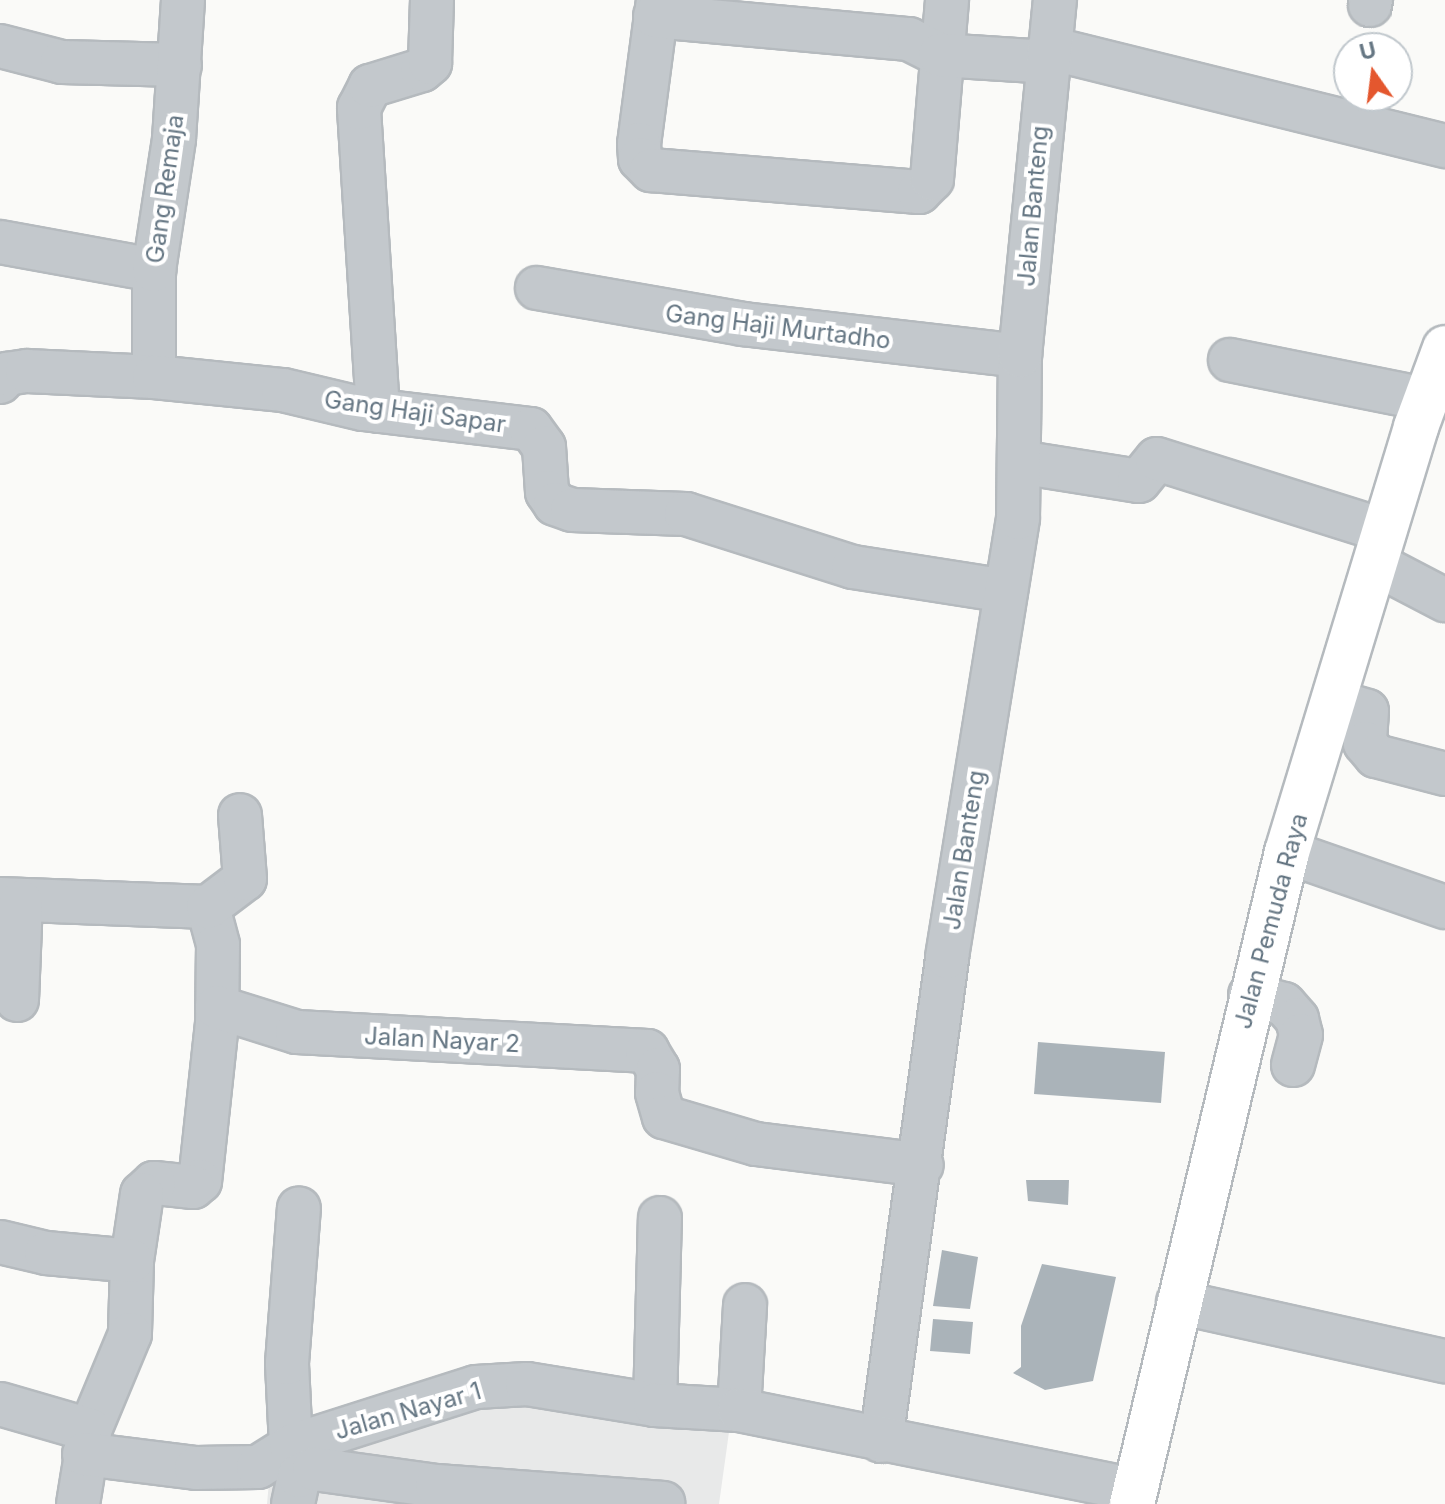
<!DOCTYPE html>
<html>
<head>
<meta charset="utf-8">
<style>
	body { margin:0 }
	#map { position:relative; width:1445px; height:1504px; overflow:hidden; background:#fafaf8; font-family:Inter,sans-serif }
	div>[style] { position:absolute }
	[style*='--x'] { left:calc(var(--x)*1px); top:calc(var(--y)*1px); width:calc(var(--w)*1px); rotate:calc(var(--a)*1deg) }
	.built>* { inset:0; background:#e8e9e9 }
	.building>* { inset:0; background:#aab3b9 }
	.roads { filter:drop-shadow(2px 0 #b5babe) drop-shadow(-2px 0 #b5babe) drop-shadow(0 2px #b5babe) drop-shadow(0 -2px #b5babe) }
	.minor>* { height:42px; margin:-21px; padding:0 21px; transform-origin:21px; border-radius:21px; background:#c3c8cc }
	.major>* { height:44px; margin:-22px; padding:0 22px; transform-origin:22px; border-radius:22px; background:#fff }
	span { translate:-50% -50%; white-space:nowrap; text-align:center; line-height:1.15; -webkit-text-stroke:8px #fff; paint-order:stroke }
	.street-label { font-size:24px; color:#657683 }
	.north { position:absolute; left:1333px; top:32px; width:80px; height:80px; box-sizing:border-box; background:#fff; border:2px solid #c1c8cd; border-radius:50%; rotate:346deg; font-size:22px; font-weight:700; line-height:32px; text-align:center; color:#657683 }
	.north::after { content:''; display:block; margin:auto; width:28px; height:36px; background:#e4572e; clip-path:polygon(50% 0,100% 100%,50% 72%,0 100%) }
</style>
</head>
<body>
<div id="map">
	<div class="built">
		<div style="clip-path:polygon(516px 1391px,730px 1425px,719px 1504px,267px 1504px,272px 1449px)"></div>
	</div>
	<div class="building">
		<div style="clip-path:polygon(1038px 1042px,1165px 1052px,1161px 1103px,1034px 1094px)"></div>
		<div style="clip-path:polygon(1026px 1180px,1069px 1180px,1068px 1205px,1028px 1201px)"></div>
		<div style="clip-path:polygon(942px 1250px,978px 1257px,970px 1309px,933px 1306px)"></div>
		<div style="clip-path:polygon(1042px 1264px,1116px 1277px,1093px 1381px,1045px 1390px,1013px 1373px,1021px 1367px,1021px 1326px)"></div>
		<div style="clip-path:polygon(933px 1319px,973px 1322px,970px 1354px,930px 1351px)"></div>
	</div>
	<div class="roads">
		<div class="minor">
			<div style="--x:658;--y:0;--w:145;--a:97.5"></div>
			<div style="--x:639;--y:144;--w:15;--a:86"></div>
			<div style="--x:640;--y:159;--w:16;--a:45"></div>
			<div style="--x:651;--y:170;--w:269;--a:4.7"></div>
			<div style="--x:919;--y:192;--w:18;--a:-45"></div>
			<div style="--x:932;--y:179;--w:180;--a:-85.2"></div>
			<div style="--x:1370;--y:5;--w:5;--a:-79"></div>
			<div style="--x:655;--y:16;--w:255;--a:5.2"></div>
			<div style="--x:909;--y:39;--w:35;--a:27"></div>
			<div style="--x:940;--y:55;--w:107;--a:3.7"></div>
			<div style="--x:0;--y:46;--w:64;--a:14.5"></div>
			<div style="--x:62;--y:62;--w:118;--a:1.5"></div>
			<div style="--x:1049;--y:48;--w:408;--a:13.9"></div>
			<div style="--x:0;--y:242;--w:157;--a:10.3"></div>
			<div style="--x:537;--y:288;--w:209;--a:9.9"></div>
			<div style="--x:743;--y:324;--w:279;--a:6.6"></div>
			<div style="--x:1230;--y:360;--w:200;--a:11.3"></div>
			<div style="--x:154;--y:377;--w:107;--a:-90"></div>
			<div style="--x:154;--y:270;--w:133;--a:-81.3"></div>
			<div style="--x:174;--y:139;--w:139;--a:-86.3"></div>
			<div style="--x:0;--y:382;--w:11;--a:-49"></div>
			<div style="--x:7;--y:374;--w:20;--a:-9"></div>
			<div style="--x:27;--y:371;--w:127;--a:2.7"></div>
			<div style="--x:154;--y:377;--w:130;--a:5.8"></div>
			<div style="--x:283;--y:390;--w:82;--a:13.4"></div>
			<div style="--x:363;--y:409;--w:169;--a:6.8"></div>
			<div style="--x:531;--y:429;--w:22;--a:54"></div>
			<div style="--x:544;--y:447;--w:45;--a:86.2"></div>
			<div style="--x:547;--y:492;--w:14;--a:56"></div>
			<div style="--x:555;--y:504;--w:18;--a:19"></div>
			<div style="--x:572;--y:510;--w:114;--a:2"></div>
			<div style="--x:686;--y:514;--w:175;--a:17.6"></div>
			<div style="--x:853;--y:567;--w:155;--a:8.9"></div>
			<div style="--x:378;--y:411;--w:304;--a:-93.6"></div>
			<div style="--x:359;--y:108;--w:25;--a:-63"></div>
			<div style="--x:370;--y:86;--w:54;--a:-17.1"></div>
			<div style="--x:422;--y:70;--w:11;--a:-41"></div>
			<div style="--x:430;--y:63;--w:63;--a:-88.2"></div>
			<div style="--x:1019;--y:462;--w:121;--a:9"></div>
			<div style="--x:1139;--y:481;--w:28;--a:-51"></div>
			<div style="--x:1157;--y:459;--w:239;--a:17.5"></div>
			<div style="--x:1376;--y:564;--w:78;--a:27.6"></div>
			<div style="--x:1333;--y:701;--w:35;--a:16"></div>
			<div style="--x:1367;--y:711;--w:32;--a:94"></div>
			<div style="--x:1365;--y:743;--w:17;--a:50"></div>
			<div style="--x:1376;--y:756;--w:71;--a:14.6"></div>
			<div style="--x:1287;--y:852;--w:167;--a:19.2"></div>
			<div style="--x:0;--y:899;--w:208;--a:2.2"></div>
			<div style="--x:208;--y:907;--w:39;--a:75"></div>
			<div style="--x:218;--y:945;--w:78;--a:90.7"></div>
			<div style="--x:217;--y:1023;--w:159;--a:96.1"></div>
			<div style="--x:200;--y:1181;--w:9;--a:139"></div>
			<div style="--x:193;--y:1187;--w:39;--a:-174"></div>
			<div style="--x:154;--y:1183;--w:16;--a:137"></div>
			<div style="--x:142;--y:1194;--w:68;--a:98.5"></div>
			<div style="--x:132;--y:1261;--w:73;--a:91.6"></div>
			<div style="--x:130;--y:1334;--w:104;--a:112.6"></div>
			<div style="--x:90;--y:1430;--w:75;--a:99.2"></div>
			<div style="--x:208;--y:907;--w:46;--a:-37.1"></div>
			<div style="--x:245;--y:879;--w:64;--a:-94.5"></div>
			<div style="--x:1250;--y:995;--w:35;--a:15"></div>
			<div style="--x:1284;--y:1004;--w:20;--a:49"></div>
			<div style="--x:1297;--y:1019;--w:16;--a:76"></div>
			<div style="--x:1301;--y:1035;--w:31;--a:105"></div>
			<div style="--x:17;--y:1000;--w:98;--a:-87.7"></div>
			<div style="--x:217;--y:1007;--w:84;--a:17.4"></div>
			<div style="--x:297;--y:1032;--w:351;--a:3.1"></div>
			<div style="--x:647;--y:1051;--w:21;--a:59"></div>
			<div style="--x:658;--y:1069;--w:24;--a:92"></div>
			<div style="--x:657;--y:1093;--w:25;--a:74"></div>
			<div style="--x:664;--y:1117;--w:96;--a:16.4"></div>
			<div style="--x:756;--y:1144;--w:167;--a:7.2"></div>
			<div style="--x:0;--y:1242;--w:47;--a:13.4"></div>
			<div style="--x:46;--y:1253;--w:86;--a:5.3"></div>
			<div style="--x:1178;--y:1302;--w:273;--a:12.5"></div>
			<div style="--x:0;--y:1404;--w:94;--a:16.1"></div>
			<div style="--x:655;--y:1405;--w:187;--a:-88.5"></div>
			<div style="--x:739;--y:1410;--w:105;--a:-86.7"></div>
			<div style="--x:881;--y:1441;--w:488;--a:-82.2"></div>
			<div style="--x:947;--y:957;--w:445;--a:-80.8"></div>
			<div style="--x:1018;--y:518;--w:162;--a:-89.3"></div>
			<div style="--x:1020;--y:356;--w:358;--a:-84.4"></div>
			<div style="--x:291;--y:1446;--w:83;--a:-92.8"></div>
			<div style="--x:287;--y:1363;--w:155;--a:-85.6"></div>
			<div style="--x:84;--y:1454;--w:113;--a:7.1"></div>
			<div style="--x:196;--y:1468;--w:62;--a:-0.9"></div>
			<div style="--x:258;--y:1467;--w:39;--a:-32"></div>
			<div style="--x:291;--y:1446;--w:194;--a:-17.7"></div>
			<div style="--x:476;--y:1387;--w:51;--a:-3.4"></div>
			<div style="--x:527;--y:1384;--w:130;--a:9.3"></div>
			<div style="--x:655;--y:1405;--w:84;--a:3.4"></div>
			<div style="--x:739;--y:1410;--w:403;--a:11.4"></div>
			<div style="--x:293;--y:1504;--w:29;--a:-78"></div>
			<div style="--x:299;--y:1476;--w:17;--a:-25"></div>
			<div style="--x:314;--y:1469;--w:124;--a:7.9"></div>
			<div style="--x:437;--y:1486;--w:227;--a:4.3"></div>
		</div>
		<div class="major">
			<div style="--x:1132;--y:1504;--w:670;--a:-76.63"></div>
			<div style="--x:1287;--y:852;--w:444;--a:-73.1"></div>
			<div style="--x:1416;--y:427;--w:84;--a:-69.8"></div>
		</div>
	</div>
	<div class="street-label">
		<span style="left:165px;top:189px;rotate:-82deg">Gang Remaja</span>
		<span style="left:1033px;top:206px;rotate:-85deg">Jalan Banteng</span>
		<span style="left:778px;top:327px;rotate:7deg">Gang Haji Murtadho</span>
		<span style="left:415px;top:412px;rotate:8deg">Gang Haji Sapar</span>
		<span style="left:964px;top:850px;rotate:-81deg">Jalan Banteng</span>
		<span style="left:1271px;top:921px;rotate:-75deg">Jalan Pemuda Raya</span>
		<span style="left:442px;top:1040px;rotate:3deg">Jalan Nayar 2</span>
		<span style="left:408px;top:1411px;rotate:-16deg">Jalan Nayar 1</span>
	</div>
	<div class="north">U</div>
</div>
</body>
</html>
